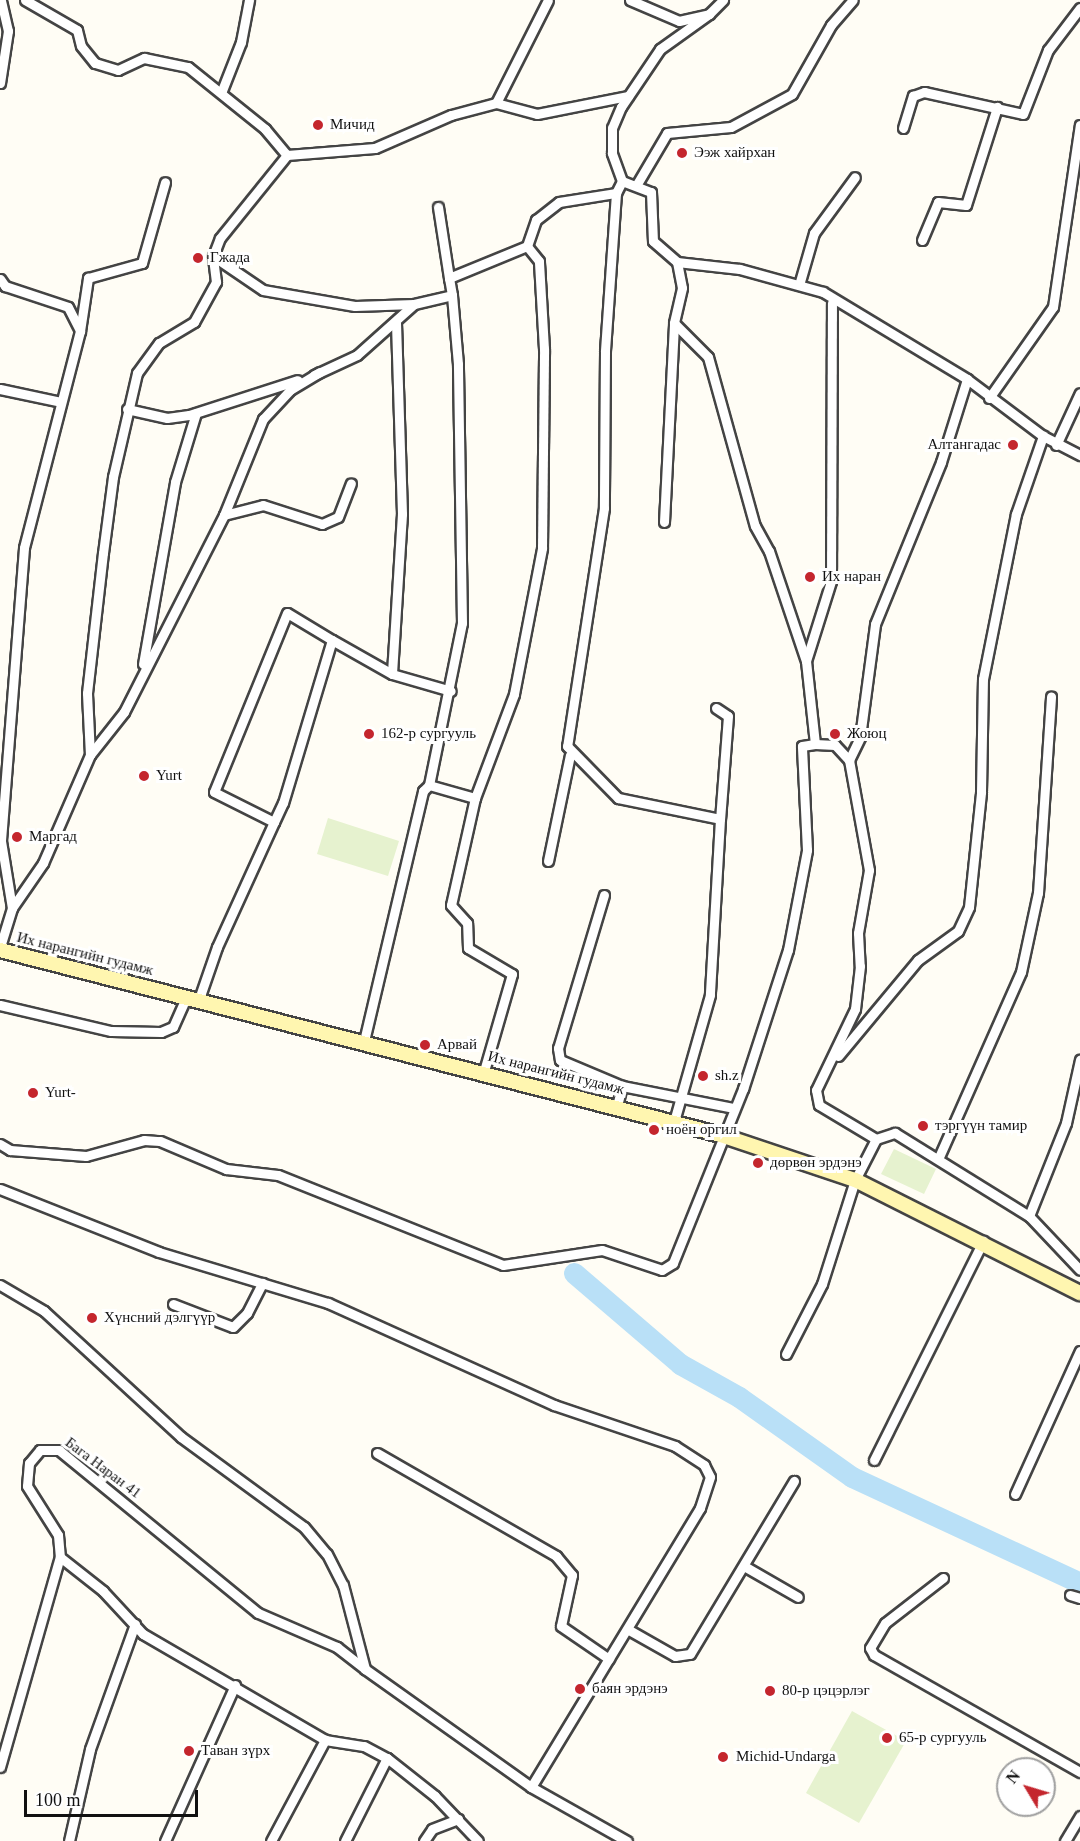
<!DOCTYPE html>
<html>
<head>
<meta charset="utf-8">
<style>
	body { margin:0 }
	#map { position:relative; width:1080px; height:1841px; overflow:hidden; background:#fffdf5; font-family:"Times New Roman",serif }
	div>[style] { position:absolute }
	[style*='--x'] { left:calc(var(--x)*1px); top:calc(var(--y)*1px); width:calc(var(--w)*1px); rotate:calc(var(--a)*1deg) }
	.pitch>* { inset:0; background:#e6f2cf }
	.river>* { height:21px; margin:-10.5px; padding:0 10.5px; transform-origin:10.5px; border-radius:10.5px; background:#b9e0f7 }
	.roads { filter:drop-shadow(2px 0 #444) drop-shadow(-2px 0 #444) drop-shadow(0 2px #444) drop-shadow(0 -2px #444) }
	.street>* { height:9px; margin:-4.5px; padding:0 4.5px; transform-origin:4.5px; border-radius:4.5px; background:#fff }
	.secondary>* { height:14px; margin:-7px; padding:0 7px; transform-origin:7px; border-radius:7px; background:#fff6b0 }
	.dots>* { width:16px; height:16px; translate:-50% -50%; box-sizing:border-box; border:3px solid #fff; border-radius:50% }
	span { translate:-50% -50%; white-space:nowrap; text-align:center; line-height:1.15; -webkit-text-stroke:6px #fff; paint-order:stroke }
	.poi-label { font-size:15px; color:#111 }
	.left { translate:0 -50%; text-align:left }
	.right { translate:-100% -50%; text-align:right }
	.street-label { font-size:15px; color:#111 }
	.north { position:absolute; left:996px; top:1757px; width:60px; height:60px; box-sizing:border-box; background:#fff; border:2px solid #a0a0a0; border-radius:50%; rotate:308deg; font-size:16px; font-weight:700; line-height:24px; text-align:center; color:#111 }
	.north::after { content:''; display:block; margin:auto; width:21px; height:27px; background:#c4262e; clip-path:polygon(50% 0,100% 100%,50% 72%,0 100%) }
	.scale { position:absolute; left:24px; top:1790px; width:174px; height:27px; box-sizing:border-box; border:3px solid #111; border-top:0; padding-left:8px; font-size:18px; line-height:21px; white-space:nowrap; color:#111; -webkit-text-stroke:4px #fff; paint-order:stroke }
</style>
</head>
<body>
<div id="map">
	<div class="pitch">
		<div style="clip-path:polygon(328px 818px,399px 841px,388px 876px,317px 854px)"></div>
		<div style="clip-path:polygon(894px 1149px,936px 1169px,924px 1194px,881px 1174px)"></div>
		<div style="clip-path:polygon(852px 1711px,906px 1741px,859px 1823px,806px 1793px)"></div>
	</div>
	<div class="river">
		<div style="--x:574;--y:1273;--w:140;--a:40.6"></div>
		<div style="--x:680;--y:1364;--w:68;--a:29.2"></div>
		<div style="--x:739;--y:1397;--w:138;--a:35.3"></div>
		<div style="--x:852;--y:1477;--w:251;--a:24.9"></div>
	</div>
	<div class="roads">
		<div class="street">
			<div style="--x:25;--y:0;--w:60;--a:30"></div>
			<div style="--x:77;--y:30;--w:16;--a:76"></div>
			<div style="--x:81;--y:46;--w:22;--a:51"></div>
			<div style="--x:95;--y:63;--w:24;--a:17"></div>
			<div style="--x:118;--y:70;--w:29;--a:-25"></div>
			<div style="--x:144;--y:58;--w:45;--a:11.6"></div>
			<div style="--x:188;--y:67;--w:99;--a:38.8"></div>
			<div style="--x:265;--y:129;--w:34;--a:50"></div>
			<div style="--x:287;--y:155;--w:88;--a:-4.5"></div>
			<div style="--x:375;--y:148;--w:83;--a:-23.5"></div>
			<div style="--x:451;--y:115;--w:47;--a:-14.9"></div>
			<div style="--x:496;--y:103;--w:115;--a:-63.2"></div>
			<div style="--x:630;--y:0;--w:53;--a:23.2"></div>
			<div style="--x:679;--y:21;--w:31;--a:-13"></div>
			<div style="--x:709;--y:14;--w:20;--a:-45"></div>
			<div style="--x:0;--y:83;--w:53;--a:-81.3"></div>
			<div style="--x:8;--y:31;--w:32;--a:-103"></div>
			<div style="--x:221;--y:93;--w:55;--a:-68.6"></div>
			<div style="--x:241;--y:42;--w:43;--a:-79.2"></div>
			<div style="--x:496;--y:103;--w:42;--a:15"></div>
			<div style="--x:537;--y:114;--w:93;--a:-11.2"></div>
			<div style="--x:903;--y:128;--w:34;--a:-73"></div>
			<div style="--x:913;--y:96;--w:12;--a:-20"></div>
			<div style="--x:924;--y:92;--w:101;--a:12.5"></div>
			<div style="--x:1023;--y:114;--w:69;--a:-68.7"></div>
			<div style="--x:1048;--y:50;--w:53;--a:-52.7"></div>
			<div style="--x:622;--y:181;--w:30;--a:-110"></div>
			<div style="--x:612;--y:153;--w:25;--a:-90"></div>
			<div style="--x:612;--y:128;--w:23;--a:-67"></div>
			<div style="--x:621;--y:107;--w:70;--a:-56.1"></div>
			<div style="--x:660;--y:49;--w:60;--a:-35.5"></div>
			<div style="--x:637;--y:184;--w:59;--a:-59.5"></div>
			<div style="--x:667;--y:133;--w:64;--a:-5.4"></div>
			<div style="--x:731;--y:127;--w:69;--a:-28.4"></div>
			<div style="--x:792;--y:94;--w:79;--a:-60.5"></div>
			<div style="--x:831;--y:25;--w:33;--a:-49"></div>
			<div style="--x:616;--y:193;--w:159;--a:94"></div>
			<div style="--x:605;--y:352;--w:156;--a:90.4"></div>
			<div style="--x:604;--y:508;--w:241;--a:98.8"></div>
			<div style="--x:567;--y:746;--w:73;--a:45.6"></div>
			<div style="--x:618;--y:798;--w:104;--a:11.6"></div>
			<div style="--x:720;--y:819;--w:176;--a:93.3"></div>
			<div style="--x:710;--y:995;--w:131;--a:105.9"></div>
			<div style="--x:438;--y:207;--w:72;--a:81.2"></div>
			<div style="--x:922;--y:240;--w:41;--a:-67.2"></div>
			<div style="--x:938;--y:202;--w:28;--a:6"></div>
			<div style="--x:966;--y:205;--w:103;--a:-72.4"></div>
			<div style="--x:213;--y:256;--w:60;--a:34.2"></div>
			<div style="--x:263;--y:290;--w:93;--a:9.9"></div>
			<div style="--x:355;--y:306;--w:59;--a:-1.9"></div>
			<div style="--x:414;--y:304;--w:39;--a:-13"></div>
			<div style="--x:452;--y:295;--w:17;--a:-100"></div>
			<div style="--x:449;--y:278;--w:84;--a:-22.3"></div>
			<div style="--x:527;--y:246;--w:28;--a:-71"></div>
			<div style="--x:536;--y:220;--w:29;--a:-38"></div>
			<div style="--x:559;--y:202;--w:58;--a:-9"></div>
			<div style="--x:616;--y:193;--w:13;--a:-63"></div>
			<div style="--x:622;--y:181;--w:31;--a:21"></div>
			<div style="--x:651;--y:192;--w:49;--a:87.7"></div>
			<div style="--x:653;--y:241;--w:32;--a:41"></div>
			<div style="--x:677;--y:262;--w:26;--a:79"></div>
			<div style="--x:682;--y:288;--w:36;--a:103"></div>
			<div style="--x:674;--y:323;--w:48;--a:45"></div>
			<div style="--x:708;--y:357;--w:175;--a:74.5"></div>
			<div style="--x:755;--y:526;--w:29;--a:61"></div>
			<div style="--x:769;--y:551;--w:116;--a:71.4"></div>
			<div style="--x:806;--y:661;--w:83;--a:83.8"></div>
			<div style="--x:815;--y:744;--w:20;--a:3"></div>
			<div style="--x:835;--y:745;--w:21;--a:47"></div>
			<div style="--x:849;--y:760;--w:112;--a:79.7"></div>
			<div style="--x:869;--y:870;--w:64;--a:99.9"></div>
			<div style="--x:858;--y:933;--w:33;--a:87"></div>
			<div style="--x:860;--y:966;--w:43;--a:96.6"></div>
			<div style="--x:855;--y:1009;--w:90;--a:115.7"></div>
			<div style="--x:816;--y:1090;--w:15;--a:79"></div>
			<div style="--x:819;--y:1105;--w:66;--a:30.8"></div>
			<div style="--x:677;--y:262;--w:63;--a:6.3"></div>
			<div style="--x:740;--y:269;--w:86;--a:15.5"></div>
			<div style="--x:823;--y:292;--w:168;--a:31.1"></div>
			<div style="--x:967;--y:379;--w:95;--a:36.9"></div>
			<div style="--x:1043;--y:436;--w:42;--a:27.2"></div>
			<div style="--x:0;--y:279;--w:9;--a:54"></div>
			<div style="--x:5;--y:286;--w:66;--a:18.4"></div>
			<div style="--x:68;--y:307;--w:27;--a:63"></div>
			<div style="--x:80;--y:331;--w:224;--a:104.5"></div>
			<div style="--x:24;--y:548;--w:294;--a:94.5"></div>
			<div style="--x:1;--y:841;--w:68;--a:80.7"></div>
			<div style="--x:799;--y:285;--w:54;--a:-73.9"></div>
			<div style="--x:814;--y:233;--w:69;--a:-53.8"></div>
			<div style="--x:396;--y:323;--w:191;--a:88.2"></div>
			<div style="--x:402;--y:514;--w:160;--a:93.6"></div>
			<div style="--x:392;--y:674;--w:61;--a:16.1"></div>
			<div style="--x:80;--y:331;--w:54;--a:-81.4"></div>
			<div style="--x:88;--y:278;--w:56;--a:-15.5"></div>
			<div style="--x:142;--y:263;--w:84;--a:-74.1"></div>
			<div style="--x:314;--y:375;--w:47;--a:-24.9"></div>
			<div style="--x:357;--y:355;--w:76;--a:-41.8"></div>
			<div style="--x:0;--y:389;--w:62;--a:12"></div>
			<div style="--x:989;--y:398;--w:111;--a:-54.9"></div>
			<div style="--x:1053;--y:307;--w:184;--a:-81.6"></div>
			<div style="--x:127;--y:409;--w:41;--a:12.7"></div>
			<div style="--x:167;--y:418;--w:22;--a:-8"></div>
			<div style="--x:189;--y:415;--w:114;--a:-17.8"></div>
			<div style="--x:1056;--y:445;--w:57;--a:-65.2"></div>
			<div style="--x:224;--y:515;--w:40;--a:-14.4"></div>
			<div style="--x:263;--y:505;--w:62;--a:17.9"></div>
			<div style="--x:322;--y:524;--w:17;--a:-24"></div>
			<div style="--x:338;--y:517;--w:36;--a:-69"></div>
			<div style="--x:664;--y:522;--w:199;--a:-87.1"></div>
			<div style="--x:332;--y:640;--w:69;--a:29.5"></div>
			<div style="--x:806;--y:661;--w:84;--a:-72.6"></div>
			<div style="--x:831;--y:581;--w:278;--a:-89.8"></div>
			<div style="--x:143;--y:664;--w:185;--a:-80"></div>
			<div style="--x:175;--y:482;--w:72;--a:-73.1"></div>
			<div style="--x:716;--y:708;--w:14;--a:34"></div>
			<div style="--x:728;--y:716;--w:103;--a:94.4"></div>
			<div style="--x:90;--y:755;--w:55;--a:-51.7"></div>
			<div style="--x:124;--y:712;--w:221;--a:-63.1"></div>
			<div style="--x:224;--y:515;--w:104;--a:-67.9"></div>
			<div style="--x:263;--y:419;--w:40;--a:-47"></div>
			<div style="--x:290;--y:390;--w:35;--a:-31"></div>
			<div style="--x:849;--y:760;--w:25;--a:-64"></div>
			<div style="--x:860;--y:737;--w:114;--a:-82.4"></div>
			<div style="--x:875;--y:624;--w:175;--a:-67.8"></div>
			<div style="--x:941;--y:462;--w:87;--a:-72.6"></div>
			<div style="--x:429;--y:785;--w:48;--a:15.8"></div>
			<div style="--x:548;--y:861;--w:108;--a:-78.3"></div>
			<div style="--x:604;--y:895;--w:160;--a:106.7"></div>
			<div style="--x:558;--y:1048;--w:12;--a:81"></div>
			<div style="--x:560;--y:1060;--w:67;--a:22.8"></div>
			<div style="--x:622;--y:1086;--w:113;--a:11.2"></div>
			<div style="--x:0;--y:947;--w:41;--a:-72.9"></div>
			<div style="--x:12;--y:908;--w:55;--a:-55.4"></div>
			<div style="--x:43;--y:863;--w:118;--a:-66.5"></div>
			<div style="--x:90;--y:755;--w:62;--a:-92.8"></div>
			<div style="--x:87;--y:693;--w:141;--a:-83.5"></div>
			<div style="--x:103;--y:553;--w:77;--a:-82.5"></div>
			<div style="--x:113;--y:477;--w:107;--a:-77"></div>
			<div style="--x:137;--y:373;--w:37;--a:-54"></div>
			<div style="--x:159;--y:343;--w:41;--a:-31"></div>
			<div style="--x:194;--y:322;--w:46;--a:-61.2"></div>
			<div style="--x:216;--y:282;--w:26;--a:-97"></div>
			<div style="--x:213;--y:256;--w:19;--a:-69"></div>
			<div style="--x:220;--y:238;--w:107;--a:-51.1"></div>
			<div style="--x:199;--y:999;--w:55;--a:-70.9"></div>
			<div style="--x:217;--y:947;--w:137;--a:-65.5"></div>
			<div style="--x:274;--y:822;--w:21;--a:-65"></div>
			<div style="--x:283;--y:803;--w:170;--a:-73.3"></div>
			<div style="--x:332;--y:640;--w:52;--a:-149"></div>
			<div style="--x:287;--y:613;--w:193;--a:112.2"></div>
			<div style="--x:214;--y:792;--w:67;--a:26.6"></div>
			<div style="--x:0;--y:1005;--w:114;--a:13.2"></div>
			<div style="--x:111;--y:1031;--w:50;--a:1.1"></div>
			<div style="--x:161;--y:1032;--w:13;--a:-23"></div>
			<div style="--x:173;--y:1027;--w:34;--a:-66"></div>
			<div style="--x:364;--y:1041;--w:257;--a:-76.7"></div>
			<div style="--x:423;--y:791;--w:8;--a:-45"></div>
			<div style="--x:429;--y:785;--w:165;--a:-78.5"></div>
			<div style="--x:462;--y:623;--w:259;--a:-90.9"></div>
			<div style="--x:458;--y:364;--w:69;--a:-95"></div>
			<div style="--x:838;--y:1056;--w:125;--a:-50.2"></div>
			<div style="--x:918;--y:960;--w:49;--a:-35.9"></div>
			<div style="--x:958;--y:931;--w:26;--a:-65"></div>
			<div style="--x:969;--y:907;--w:116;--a:-84"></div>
			<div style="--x:981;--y:792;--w:113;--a:-89"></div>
			<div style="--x:983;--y:679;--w:168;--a:-78.7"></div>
			<div style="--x:1016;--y:514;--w:83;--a:-70.9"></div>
			<div style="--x:484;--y:1071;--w:101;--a:-73.9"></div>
			<div style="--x:512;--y:974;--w:51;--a:-149.4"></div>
			<div style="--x:468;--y:948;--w:25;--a:-92"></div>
			<div style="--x:467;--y:923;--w:24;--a:-132"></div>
			<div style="--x:451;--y:905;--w:110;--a:-77.4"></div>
			<div style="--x:475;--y:798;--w:111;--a:-69.4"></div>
			<div style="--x:514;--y:694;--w:149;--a:-79.1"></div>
			<div style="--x:542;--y:548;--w:199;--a:-89.4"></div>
			<div style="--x:544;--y:349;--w:88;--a:-93.3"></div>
			<div style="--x:539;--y:261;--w:19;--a:-129"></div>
			<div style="--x:617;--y:1106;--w:21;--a:-76"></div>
			<div style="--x:0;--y:1144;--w:12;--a:31"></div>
			<div style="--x:10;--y:1150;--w:76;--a:4.5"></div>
			<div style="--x:86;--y:1156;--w:60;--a:-15.4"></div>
			<div style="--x:144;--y:1140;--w:16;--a:4"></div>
			<div style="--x:160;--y:1141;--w:72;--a:23"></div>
			<div style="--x:226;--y:1169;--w:52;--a:6.6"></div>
			<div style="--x:278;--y:1175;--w:242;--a:21.8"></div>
			<div style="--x:503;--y:1265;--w:100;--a:-8.6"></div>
			<div style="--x:602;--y:1250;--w:63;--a:18.4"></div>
			<div style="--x:662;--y:1270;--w:13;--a:-32"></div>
			<div style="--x:673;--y:1263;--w:188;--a:-68.1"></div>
			<div style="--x:743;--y:1089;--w:146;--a:-72.1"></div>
			<div style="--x:788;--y:950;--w:102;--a:-79.2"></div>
			<div style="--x:807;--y:850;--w:104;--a:-92.8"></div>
			<div style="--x:802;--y:746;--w:13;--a:-9"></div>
			<div style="--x:939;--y:1157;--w:202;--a:-66.1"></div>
			<div style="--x:1021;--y:972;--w:81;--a:-77.9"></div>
			<div style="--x:1038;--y:893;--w:197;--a:-86.2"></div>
			<div style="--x:0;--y:1189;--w:171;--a:21.6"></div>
			<div style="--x:159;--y:1252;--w:177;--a:16.8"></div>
			<div style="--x:328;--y:1303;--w:248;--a:24.3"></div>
			<div style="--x:554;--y:1405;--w:128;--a:18.7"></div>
			<div style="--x:675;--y:1446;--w:35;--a:33"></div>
			<div style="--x:704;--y:1465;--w:13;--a:63"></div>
			<div style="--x:710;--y:1477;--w:33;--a:108"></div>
			<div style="--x:700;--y:1508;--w:326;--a:121.2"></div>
			<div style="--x:1029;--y:1216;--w:100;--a:-68.3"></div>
			<div style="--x:1066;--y:1123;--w:65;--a:-77.5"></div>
			<div style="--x:0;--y:1285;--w:51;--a:30.6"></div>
			<div style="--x:44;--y:1311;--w:186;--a:42.6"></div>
			<div style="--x:181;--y:1437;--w:152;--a:36.2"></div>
			<div style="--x:304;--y:1527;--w:35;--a:50"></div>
			<div style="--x:327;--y:1554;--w:35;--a:63"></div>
			<div style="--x:343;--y:1585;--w:87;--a:75.3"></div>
			<div style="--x:365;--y:1669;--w:204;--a:35.4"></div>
			<div style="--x:531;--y:1787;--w:110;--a:29.4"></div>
			<div style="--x:173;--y:1304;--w:64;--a:21"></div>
			<div style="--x:233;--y:1327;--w:20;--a:-45"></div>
			<div style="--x:247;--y:1313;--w:34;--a:-63"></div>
			<div style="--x:786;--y:1354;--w:79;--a:-62.8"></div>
			<div style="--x:822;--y:1284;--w:109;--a:-72.4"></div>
			<div style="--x:855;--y:1180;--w:46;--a:-62.9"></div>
			<div style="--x:876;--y:1139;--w:20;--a:-18"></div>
			<div style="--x:895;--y:1133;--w:158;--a:31.8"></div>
			<div style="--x:1029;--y:1216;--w:74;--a:46.6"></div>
			<div style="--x:377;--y:1453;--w:207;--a:29.9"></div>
			<div style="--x:556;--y:1556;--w:25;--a:50"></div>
			<div style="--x:572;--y:1575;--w:52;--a:102.2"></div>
			<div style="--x:561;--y:1626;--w:58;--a:34.5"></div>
			<div style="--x:874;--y:1460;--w:245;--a:-63.5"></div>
			<div style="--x:1015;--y:1494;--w:157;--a:-65.6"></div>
			<div style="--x:744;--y:1566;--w:62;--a:29.9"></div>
			<div style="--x:943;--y:1578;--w:73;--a:142.2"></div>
			<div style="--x:885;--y:1623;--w:29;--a:121"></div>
			<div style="--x:870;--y:1648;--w:8;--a:60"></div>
			<div style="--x:874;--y:1655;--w:237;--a:29.6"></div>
			<div style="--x:1070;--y:1595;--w:10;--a:17"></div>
			<div style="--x:629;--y:1630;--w:53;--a:29.5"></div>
			<div style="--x:675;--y:1656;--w:15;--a:-8"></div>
			<div style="--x:690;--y:1654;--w:202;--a:-59"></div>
			<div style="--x:365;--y:1669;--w:36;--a:-142"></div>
			<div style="--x:337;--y:1647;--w:86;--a:-156.7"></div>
			<div style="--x:258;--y:1613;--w:257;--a:-140.7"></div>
			<div style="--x:59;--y:1450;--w:19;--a:180"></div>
			<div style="--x:40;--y:1450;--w:17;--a:130"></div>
			<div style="--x:29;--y:1463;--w:23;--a:95"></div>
			<div style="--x:27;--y:1486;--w:58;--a:57.7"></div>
			<div style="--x:58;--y:1535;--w:22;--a:85"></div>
			<div style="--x:60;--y:1557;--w:55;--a:38.3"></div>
			<div style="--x:103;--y:1591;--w:59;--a:47.1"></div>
			<div style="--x:143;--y:1634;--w:211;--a:30.2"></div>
			<div style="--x:325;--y:1740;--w:39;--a:9"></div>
			<div style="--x:364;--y:1746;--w:26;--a:28"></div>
			<div style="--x:387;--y:1758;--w:61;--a:38.4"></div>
			<div style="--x:435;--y:1796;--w:62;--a:46.3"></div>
			<div style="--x:0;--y:1767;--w:218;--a:-74.1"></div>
			<div style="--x:69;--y:1841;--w:94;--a:-77.1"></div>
			<div style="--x:90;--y:1749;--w:133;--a:-70.2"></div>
			<div style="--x:165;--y:1841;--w:171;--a:-65.8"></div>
			<div style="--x:271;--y:1841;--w:115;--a:-61.9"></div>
			<div style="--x:345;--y:1841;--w:93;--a:-63.2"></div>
			<div style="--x:424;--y:1841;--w:14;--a:-56"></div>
			<div style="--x:432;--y:1829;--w:28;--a:-21"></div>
			<div style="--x:1065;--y:1841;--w:29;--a:-59"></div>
		</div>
		<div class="secondary">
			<div style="--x:0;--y:950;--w:744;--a:14.39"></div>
			<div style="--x:721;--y:1135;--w:141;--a:18.6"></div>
			<div style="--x:855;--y:1180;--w:252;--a:26.7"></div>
		</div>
	</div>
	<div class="dots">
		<div style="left:318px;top:125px;background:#c4262e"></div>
		<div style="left:682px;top:153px;background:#c4262e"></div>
		<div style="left:198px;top:258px;background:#c4262e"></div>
		<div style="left:1013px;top:445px;background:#c4262e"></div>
		<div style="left:810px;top:577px;background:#c4262e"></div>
		<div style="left:369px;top:734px;background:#c4262e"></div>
		<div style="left:835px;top:734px;background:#c4262e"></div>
		<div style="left:144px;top:776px;background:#c4262e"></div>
		<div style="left:17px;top:837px;background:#c4262e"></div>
		<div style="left:425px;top:1045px;background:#c4262e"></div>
		<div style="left:703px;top:1076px;background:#c4262e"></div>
		<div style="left:33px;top:1093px;background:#c4262e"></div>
		<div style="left:923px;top:1126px;background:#c4262e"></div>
		<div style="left:654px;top:1130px;background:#c4262e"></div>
		<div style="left:758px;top:1163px;background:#c4262e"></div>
		<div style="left:92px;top:1318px;background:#c4262e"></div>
		<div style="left:580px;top:1689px;background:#c4262e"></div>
		<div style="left:770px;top:1691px;background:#c4262e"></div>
		<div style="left:887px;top:1738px;background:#c4262e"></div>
		<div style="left:189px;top:1751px;background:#c4262e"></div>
		<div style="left:723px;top:1757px;background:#c4262e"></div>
	</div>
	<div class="poi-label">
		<span class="left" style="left:330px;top:125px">Мичид</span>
		<span class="left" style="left:694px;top:153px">Ээж хайрхан</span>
		<span class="left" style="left:210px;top:258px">Гжада</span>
		<span class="right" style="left:1001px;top:445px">Алтангадас</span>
		<span class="left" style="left:822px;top:577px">Их наран</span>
		<span class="left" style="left:381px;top:734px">162-р сургууль</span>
		<span class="left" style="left:847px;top:734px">Жоюц</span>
		<span class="left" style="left:156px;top:776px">Yurt</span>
		<span class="left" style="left:29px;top:837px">Маргад</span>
		<span class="left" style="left:437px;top:1045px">Арвай</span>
		<span class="left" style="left:715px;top:1076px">sh.z</span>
		<span class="left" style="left:45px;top:1093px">Yurt-</span>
		<span class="left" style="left:935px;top:1126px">тэргүүн тамир</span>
		<span class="left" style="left:666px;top:1130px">ноён оргил</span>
		<span class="left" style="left:770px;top:1163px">дөрвөн эрдэнэ</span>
		<span class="left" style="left:104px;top:1318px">Хүнсний дэлгүүр</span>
		<span class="left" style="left:592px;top:1689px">баян эрдэнэ</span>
		<span class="left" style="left:782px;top:1691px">80-р цэцэрлэг</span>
		<span class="left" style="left:899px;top:1738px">65-р сургууль</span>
		<span class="left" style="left:201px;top:1751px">Таван зүрх</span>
		<span class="left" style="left:736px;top:1757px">Michid-Undarga</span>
	</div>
	<div class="street-label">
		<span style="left:85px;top:954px;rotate:14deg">Их нарангийн гудамж</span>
		<span style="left:556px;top:1073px;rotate:14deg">Их нарангийн гудамж</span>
		<span style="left:103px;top:1468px;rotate:37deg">Бага Наран 41</span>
	</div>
	<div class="north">N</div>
	<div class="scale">100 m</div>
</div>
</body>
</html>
